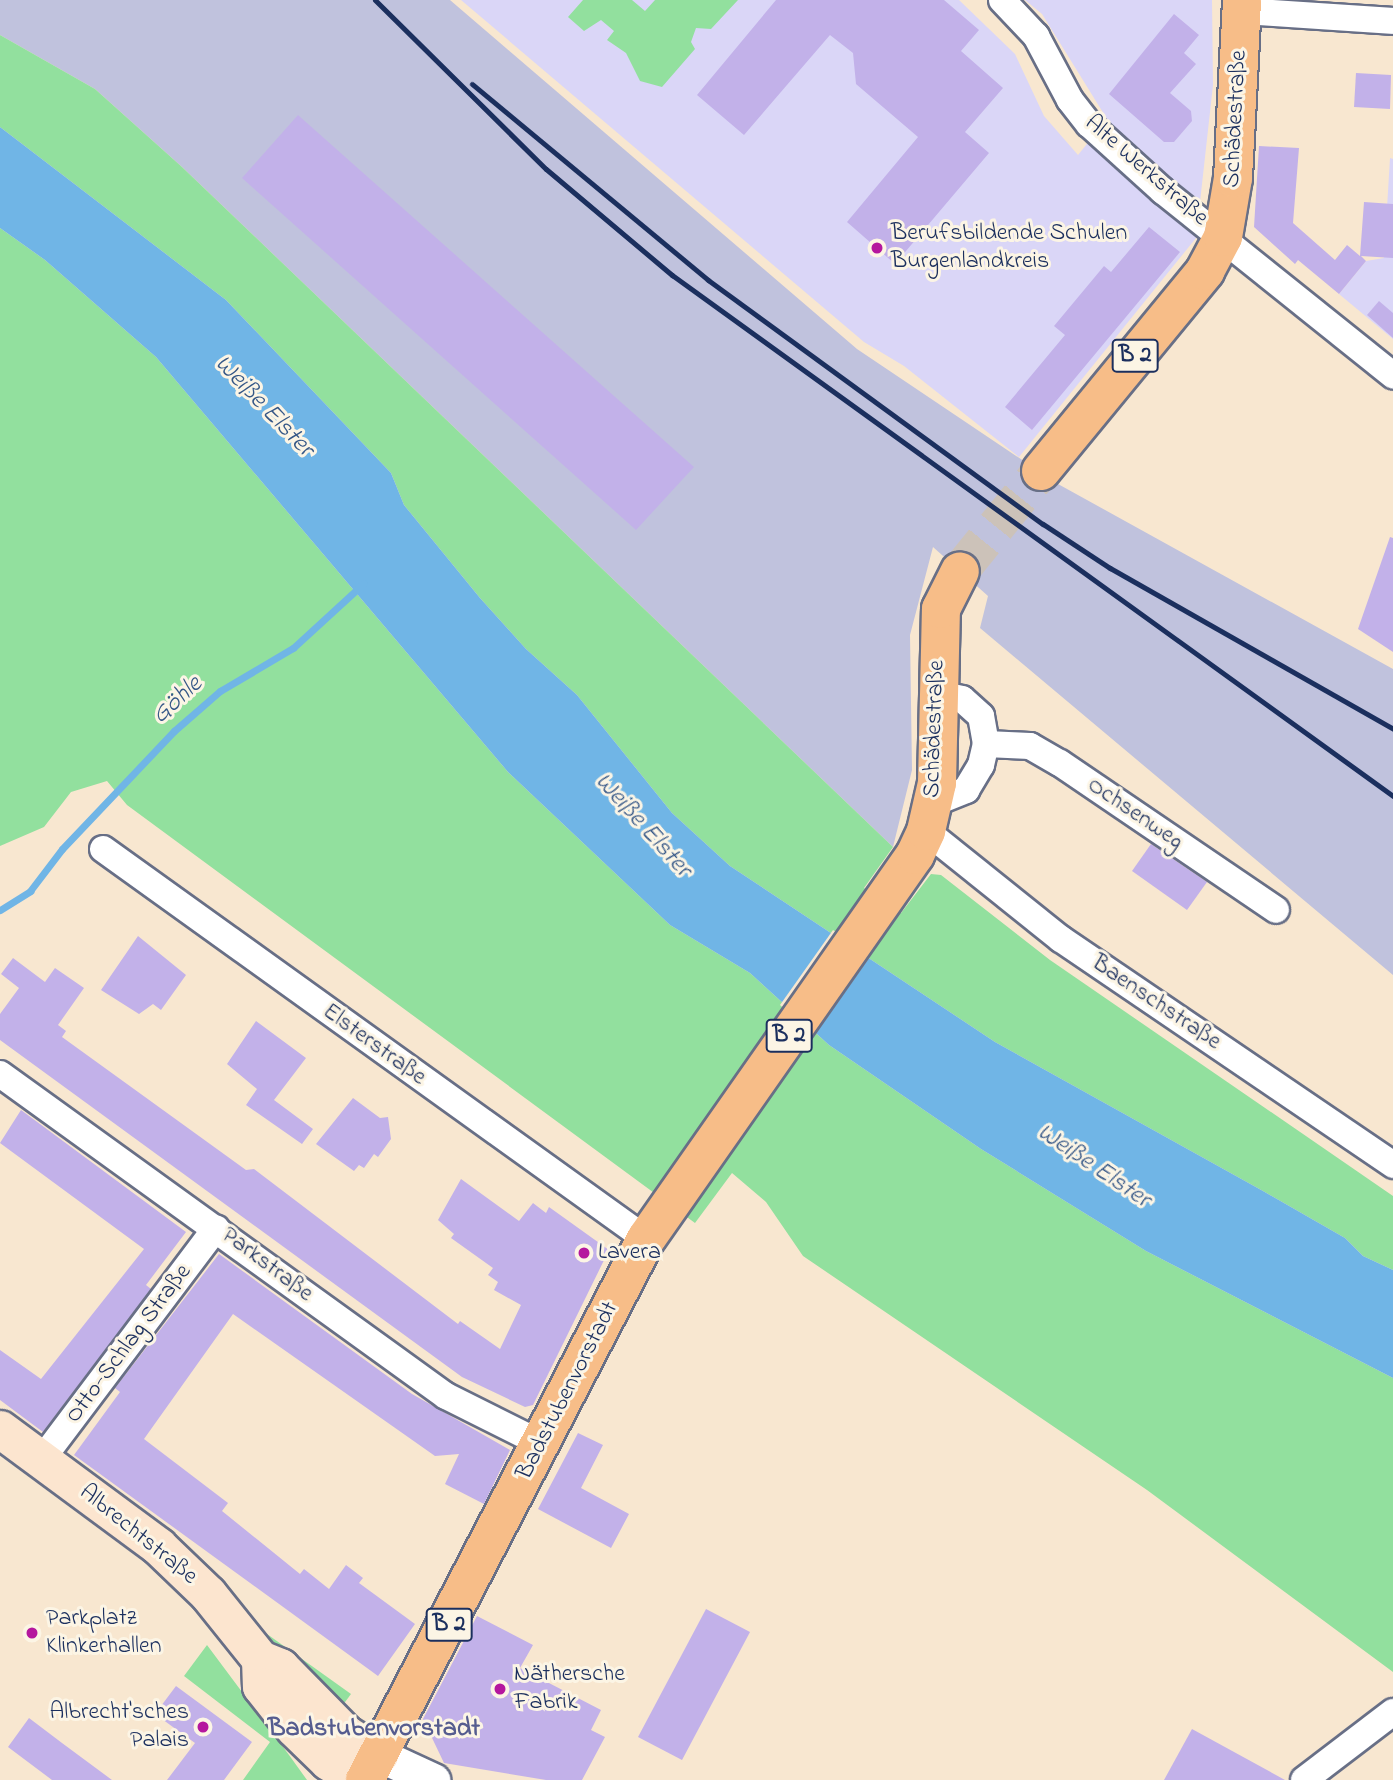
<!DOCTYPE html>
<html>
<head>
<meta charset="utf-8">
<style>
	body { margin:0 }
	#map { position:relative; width:1393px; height:1780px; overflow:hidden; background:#f8e7d0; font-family:"Indie Flower",sans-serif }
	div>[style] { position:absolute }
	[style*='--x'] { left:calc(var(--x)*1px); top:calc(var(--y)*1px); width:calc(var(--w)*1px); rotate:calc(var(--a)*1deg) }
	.built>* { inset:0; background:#dad6f7 }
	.industrial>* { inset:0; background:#c0c2dd }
	.green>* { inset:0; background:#92e09e }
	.water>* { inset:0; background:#70b5e6 }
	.pier>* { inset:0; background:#f8e7d0 }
	.stream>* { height:7px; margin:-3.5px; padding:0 3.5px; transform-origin:3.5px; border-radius:3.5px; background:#70b5e6 }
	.building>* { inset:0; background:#c2b1e9 }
	.primary-tunnel>* { height:38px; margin-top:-19px; transform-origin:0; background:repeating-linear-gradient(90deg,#ccc2b9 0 38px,transparent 0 57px) }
	.roads { filter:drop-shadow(2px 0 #686f86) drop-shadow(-2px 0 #686f86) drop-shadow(0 2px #686f86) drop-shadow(0 -2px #686f86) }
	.minor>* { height:26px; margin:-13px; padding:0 13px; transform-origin:13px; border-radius:13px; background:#fff }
	.tertiary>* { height:33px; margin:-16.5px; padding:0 16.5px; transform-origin:16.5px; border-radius:16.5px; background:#fff }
	.secondary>* { height:37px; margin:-18.5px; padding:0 18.5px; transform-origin:18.5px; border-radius:18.5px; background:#fce5cf }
	.primary>* { height:38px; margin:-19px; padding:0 19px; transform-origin:19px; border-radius:19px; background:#f7bd88 }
	.rail>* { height:5px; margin:-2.5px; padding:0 2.5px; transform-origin:2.5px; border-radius:2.5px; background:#1b2f5e }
	.dots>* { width:19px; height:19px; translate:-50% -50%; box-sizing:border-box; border:4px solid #fcf5e5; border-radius:50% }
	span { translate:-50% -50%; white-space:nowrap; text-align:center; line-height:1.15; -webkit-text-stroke:6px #fcf5e5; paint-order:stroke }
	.shield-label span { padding:2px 5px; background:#fcf5e5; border:2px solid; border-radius:5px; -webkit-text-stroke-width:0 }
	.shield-label { font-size:23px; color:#1b2f5e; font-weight:700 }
	.street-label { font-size:24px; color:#1b2f5e }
	.poi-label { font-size:24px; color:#1b2f5e }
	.left { translate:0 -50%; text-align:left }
	.right { translate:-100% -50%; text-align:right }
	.water-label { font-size:26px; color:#355787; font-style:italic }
	.neighbourhood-label { font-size:26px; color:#555c8f; font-weight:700 }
</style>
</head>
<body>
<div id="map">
	<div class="built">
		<div style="clip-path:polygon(461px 0,959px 0,1015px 54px,1044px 116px,1078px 155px,1107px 119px,1042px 14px,1025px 0,1212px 0,1213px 85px,1196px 238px,1019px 457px,904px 366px,864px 342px)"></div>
		<div style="clip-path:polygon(1390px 158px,1393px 159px,1393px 339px,1339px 294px,1366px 261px,1384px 258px)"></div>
	</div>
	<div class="industrial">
		<div style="clip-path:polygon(0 0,450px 0,857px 349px,1058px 484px,1393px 669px,1393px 975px,980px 628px,988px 596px,933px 547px,910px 635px,912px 770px,893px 847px,182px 167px,95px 89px,0 35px)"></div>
	</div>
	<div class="green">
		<div style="clip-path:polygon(583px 0,632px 0,645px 11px,655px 0,738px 0,711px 29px,696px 28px,691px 42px,695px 49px,662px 87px,640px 81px,626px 53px,607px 40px,614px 31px,601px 20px,584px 31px,568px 17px)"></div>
		<div style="clip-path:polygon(0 35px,95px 89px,182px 167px,893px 847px,864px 888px,901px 913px,931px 874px,941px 875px,1050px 960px,1393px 1196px,1393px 1270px,1363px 1256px,1345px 1238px,1263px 1191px,995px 1042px,730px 866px,672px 813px,577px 695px,526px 649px,480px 598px,404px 505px,391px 473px,226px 300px,0 127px)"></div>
		<div style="clip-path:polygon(0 228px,45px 260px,156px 357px,508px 772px,670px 925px,750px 973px,829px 1045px,981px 1149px,1146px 1251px,1393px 1378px,1393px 1672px,1147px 1490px,803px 1256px,766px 1202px,732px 1173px,695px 1223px,127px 805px,107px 781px,71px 792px,44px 827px,0 846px)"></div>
		<div style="clip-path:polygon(267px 1634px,351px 1694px,337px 1713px,305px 1684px)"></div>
		<div style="clip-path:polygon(207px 1645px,289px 1755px,307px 1780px,243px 1780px,270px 1742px,184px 1676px)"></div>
	</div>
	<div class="water">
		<div style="clip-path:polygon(0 127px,226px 300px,391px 473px,404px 505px,480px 598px,526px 649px,577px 695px,672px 813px,730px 866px,995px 1042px,1263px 1191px,1345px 1238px,1363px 1256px,1393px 1270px,1393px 1378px,1146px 1251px,981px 1149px,829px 1045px,750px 973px,670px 925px,508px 772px,156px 357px,45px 260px,0 228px)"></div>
	</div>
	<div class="pier">
		<div style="clip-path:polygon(833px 930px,871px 955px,814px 1036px,780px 1005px)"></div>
	</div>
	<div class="stream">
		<div style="--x:0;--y:910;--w:36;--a:-32"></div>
		<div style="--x:30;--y:891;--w:53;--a:-52.7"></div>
		<div style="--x:62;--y:849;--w:163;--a:-46.5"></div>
		<div style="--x:174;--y:731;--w:61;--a:-41"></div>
		<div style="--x:220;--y:691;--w:85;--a:-30.5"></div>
		<div style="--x:293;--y:648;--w:96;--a:-42.5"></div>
	</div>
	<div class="building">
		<div style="clip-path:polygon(776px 0,944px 0,979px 30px,961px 51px,1003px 88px,965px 132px,989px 153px,895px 264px,847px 222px,918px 137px,856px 84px,853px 53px,830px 35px,744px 135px,697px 95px)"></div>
		<div style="clip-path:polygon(1174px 14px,1199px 35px,1184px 53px,1196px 64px,1170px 93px,1191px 111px,1192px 121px,1174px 142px,1164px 142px,1109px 94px)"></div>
		<div style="clip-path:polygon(1356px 73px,1391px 75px,1390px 109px,1354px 107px)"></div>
		<div style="clip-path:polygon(298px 115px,694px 467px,636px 530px,242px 178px)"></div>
		<div style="clip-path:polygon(1259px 146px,1299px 148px,1293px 223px,1335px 260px,1347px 245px,1360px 256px,1364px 202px,1393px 204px,1393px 258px,1361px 256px,1366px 261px,1339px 294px,1298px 260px,1295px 264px,1254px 227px)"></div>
		<div style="clip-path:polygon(1149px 227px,1180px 252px,1032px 430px,1005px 407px,1065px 335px,1054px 326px,1104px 266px,1111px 272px)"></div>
		<div style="clip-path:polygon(1379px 301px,1393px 313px,1393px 338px,1367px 315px)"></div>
		<div style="clip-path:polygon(1390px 537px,1393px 538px,1393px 652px,1358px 629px)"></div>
		<div style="clip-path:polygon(1151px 844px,1207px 882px,1187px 910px,1132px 871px)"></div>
		<div style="clip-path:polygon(138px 936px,186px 975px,161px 1010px,153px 1004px,139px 1014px,101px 990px)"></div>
		<div style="clip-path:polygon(13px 958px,45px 982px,55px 968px,84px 988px,58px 1025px,66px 1031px,62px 1037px,246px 1170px,254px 1169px,458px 1324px,460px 1321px,500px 1349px,521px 1305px,494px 1290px,498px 1282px,488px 1275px,493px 1268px,451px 1238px,454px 1234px,438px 1220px,461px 1179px,519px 1221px,533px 1203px,546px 1213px,549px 1207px,609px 1250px,533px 1405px,525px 1407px,462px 1377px,0 1040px,0 1014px,19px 988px,1px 974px)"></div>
		<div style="clip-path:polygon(256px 1021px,306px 1058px,274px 1100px,313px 1129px,302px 1144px,246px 1105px,257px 1089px,227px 1064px)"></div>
		<div style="clip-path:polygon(353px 1098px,380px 1118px,388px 1117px,391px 1139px,378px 1157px,374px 1154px,364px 1168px,359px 1165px,354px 1171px,316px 1144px)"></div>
		<div style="clip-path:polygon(21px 1110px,186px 1232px,146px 1285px,151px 1289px,43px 1432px,0 1400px,0 1350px,41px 1379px,144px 1249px,0 1143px)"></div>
		<div style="clip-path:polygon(219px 1254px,412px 1394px,510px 1450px,484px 1504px,445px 1484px,459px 1454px,435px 1456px,233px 1314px,144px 1439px,228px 1503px,222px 1511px,300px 1574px,304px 1569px,329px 1589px,346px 1565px,363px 1578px,359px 1583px,415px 1624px,378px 1676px,74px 1455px,120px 1392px,115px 1388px)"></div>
		<div style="clip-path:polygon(578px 1433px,603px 1445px,581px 1488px,629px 1514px,611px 1548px,538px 1509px)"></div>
		<div style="clip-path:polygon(706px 1609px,750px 1632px,682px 1760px,638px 1737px)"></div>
		<div style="clip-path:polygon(477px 1616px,533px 1645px,520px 1668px,601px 1710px,591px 1730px,605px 1737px,582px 1780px,546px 1780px,444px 1763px,423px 1719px)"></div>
		<div style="clip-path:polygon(176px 1686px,252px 1742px,224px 1780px,167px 1780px,195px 1743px,155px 1714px)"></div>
		<div style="clip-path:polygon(29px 1718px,62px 1743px,112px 1780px,52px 1780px,8px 1747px)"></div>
		<div style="clip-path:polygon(1192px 1729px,1285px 1780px,1164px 1780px)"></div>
	</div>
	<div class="primary-tunnel">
		<div style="--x:960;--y:571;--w:129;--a:-51"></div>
	</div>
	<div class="roads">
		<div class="minor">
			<div style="--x:1002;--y:0;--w:50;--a:46.6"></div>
			<div style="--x:1036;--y:36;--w:72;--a:62"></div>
			<div style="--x:1070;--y:100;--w:31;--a:52"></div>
			<div style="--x:1089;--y:124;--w:100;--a:42.2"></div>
			<div style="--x:1163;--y:191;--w:295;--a:38.7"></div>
			<div style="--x:1242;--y:11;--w:151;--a:3.8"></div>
			<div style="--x:986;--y:744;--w:44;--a:2.6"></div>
			<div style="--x:1030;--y:746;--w:34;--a:30"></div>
			<div style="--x:1060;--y:763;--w:261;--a:34.2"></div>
			<div style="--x:934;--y:803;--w:35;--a:-22"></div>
			<div style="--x:966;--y:790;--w:29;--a:-59"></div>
			<div style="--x:981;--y:765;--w:22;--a:-77"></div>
			<div style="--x:986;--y:744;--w:28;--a:-100"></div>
			<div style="--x:981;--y:716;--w:25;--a:-138"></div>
			<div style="--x:962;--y:699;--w:25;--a:-168"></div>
			<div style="--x:926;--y:831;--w:173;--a:38.7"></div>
			<div style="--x:1061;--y:939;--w:402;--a:34.2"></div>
			<div style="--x:103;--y:849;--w:669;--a:35.69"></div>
			<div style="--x:0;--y:1074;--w:550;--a:35.83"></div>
			<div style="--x:446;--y:1396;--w:107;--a:26.6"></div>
			<div style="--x:42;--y:1459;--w:289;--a:-53"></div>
			<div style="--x:1304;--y:1780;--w:112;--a:-37.4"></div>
		</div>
		<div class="tertiary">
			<div style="--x:379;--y:1755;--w:60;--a:24.8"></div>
		</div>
		<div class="secondary">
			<div style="--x:0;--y:1429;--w:197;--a:36.5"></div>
			<div style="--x:158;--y:1546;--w:69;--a:43.8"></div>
			<div style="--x:208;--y:1594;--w:83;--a:51.3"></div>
			<div style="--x:260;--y:1659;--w:22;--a:22"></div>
			<div style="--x:280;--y:1667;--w:94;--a:45.4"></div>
			<div style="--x:346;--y:1734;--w:39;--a:32"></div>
			<div style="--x:260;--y:1659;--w:27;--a:88"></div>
			<div style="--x:261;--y:1686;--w:53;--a:51.8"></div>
			<div style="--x:294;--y:1728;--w:47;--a:44.1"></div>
			<div style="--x:328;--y:1761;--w:36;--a:32"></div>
		</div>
		<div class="primary">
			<div style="--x:1041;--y:471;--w:259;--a:-50.6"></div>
			<div style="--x:1205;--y:271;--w:38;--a:-62"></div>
			<div style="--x:1223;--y:237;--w:60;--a:-80.4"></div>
			<div style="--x:1233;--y:178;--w:178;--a:-87.1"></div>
			<div style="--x:365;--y:1780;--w:610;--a:-62.55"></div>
			<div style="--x:646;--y:1239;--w:469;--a:-55"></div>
			<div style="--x:915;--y:855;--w:26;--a:-65"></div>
			<div style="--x:926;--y:831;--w:49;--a:-77.1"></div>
			<div style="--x:937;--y:783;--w:174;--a:-88.7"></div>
			<div style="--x:941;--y:609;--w:42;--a:-63.4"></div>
		</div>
	</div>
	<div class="rail">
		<div style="--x:375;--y:0;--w:240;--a:44.7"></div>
		<div style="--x:546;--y:169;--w:165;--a:40.1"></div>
		<div style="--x:672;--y:275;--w:890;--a:35.85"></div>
		<div style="--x:472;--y:84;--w:307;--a:39.7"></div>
		<div style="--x:708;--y:280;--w:414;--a:36.1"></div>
		<div style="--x:1043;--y:524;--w:80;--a:33.3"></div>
		<div style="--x:1110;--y:568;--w:326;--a:29.6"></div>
	</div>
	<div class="dots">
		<div style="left:877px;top:248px;background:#b5179e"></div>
		<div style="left:584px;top:1253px;background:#b5179e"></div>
		<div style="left:32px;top:1633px;background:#b5179e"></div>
		<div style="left:500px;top:1689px;background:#b5179e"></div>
		<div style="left:203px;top:1727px;background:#b5179e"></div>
	</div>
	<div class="shield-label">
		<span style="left:1135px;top:356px">B 2</span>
		<span style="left:789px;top:1036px">B 2</span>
		<span style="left:449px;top:1625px">B 2</span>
	</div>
	<div class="street-label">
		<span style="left:1236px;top:119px;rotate:-87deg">Schädestraße</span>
		<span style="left:1146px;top:171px;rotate:41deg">Alte Werkstraße</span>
		<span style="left:935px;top:729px;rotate:-88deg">Schädestraße</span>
		<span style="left:1135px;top:814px;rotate:34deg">Ochsenweg</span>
		<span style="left:1156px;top:1003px;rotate:34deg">Baenschstraße</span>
		<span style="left:374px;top:1045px;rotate:36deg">Elsterstraße</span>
		<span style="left:267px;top:1265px;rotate:37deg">Parkstraße</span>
		<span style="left:129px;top:1344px;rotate:-53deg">Otto-Schlag Straße</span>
		<span style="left:568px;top:1391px;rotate:-63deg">Badstubenvorstadt</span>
		<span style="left:138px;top:1535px;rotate:39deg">Albrechtstraße</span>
	</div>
	<div class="poi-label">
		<span class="left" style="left:891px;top:248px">Berufsbildende Schulen<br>Burgenlandkreis</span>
		<span class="left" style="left:598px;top:1253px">Lavera</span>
		<span class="left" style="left:46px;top:1633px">Parkplatz<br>Klinkerhallen</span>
		<span class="left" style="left:514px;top:1689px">Näthersche<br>Fabrik</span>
		<span class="right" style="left:189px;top:1727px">Albrecht'sches<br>Palais</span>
	</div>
	<div class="water-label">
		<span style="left:263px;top:407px;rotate:46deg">Weiße Elster</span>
		<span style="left:178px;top:701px;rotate:-42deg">Göhle</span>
		<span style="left:642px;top:826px;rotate:48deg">Weiße Elster</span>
		<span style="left:1093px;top:1167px;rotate:34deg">Weiße Elster</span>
	</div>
	<div class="neighbourhood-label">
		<span style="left:374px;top:1730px">Badstubenvorstadt</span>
	</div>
</div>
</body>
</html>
